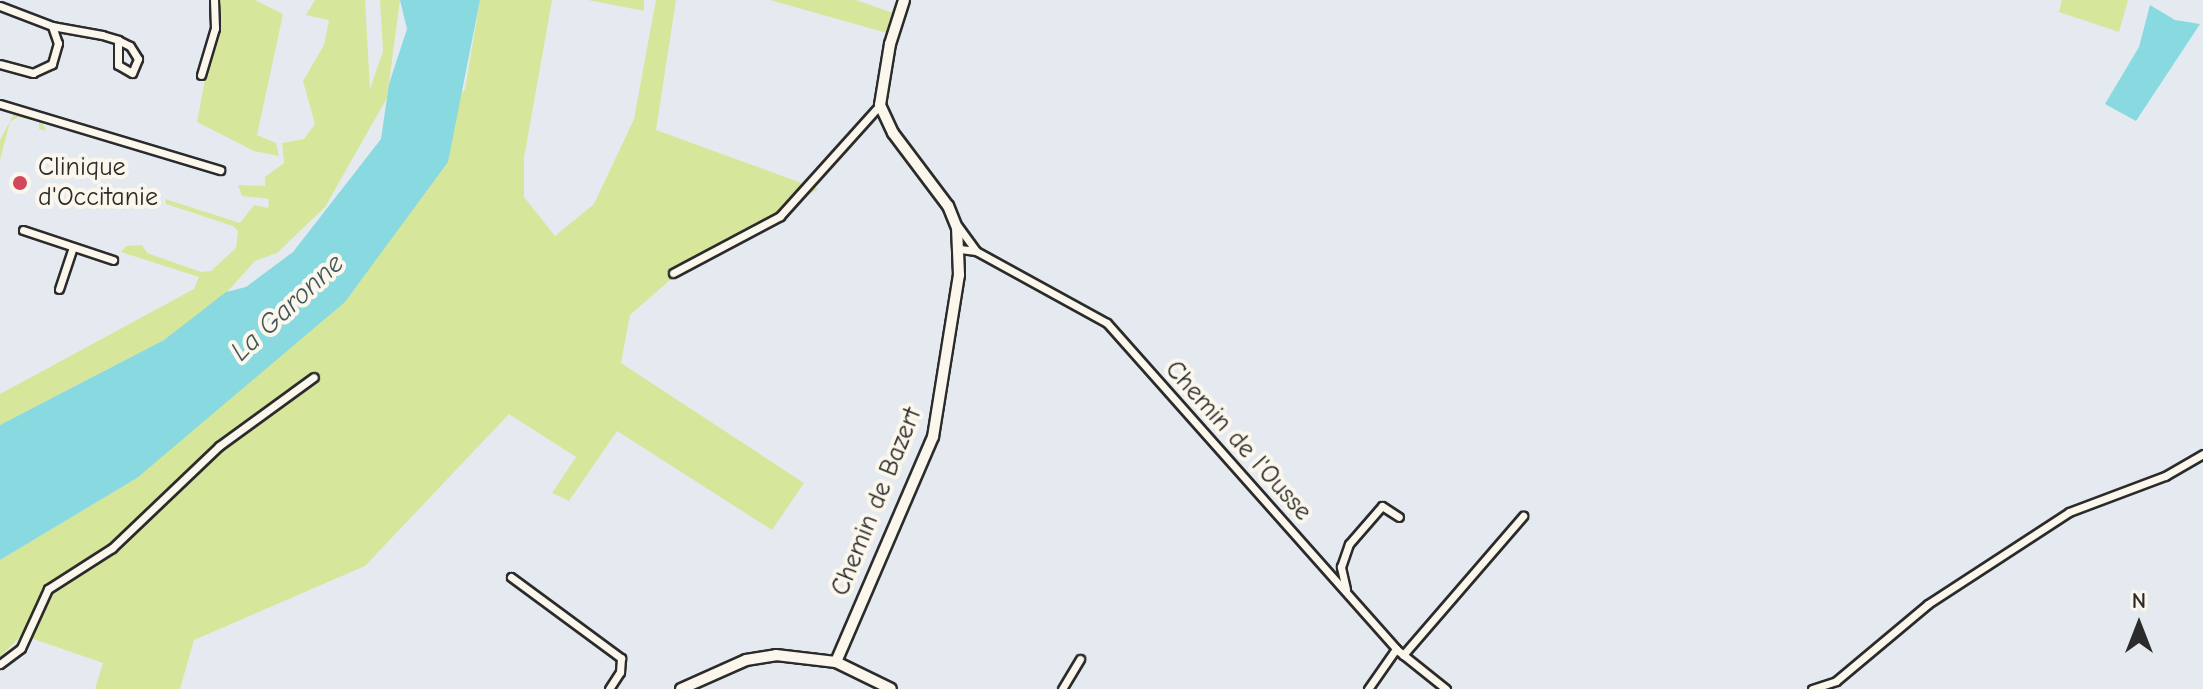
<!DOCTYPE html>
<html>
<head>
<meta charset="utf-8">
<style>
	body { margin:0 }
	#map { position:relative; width:2203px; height:689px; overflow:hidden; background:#e5eaf0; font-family:"Comic Neue",sans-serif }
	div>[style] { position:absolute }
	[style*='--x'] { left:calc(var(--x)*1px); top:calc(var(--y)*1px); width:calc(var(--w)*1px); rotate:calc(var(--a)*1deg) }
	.green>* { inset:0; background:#d6e79b }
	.water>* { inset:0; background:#88d9e0 }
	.roads { filter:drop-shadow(2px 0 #2b2b2b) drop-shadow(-2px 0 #2b2b2b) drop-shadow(0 2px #2b2b2b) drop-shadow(0 -2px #2b2b2b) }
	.street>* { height:7px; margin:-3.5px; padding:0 3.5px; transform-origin:3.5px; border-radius:3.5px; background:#fbf7ec }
	.secondary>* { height:10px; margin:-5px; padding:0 5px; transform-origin:5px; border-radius:5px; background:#fbf7ec }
	.dots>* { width:22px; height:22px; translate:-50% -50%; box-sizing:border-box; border:4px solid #fbf7ec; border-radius:50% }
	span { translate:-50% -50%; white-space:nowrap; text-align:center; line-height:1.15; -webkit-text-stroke:8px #fbf7ec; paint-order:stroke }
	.poi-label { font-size:26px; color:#2b2b2b }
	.left { translate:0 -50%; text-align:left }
	.street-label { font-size:26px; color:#2b2b2b }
	.water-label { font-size:28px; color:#425658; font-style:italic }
	.north { position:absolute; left:2099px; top:585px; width:80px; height:80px; -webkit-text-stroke:6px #fbf7ec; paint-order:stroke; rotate:0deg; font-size:22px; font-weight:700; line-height:32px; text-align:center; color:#2b2b2b }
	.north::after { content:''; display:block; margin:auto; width:28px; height:36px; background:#2b2b2b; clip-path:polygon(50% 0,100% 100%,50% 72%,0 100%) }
</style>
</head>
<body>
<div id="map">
	<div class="green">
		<div style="clip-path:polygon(220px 0,255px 0,283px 14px,257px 135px,276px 143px,279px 156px,254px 151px,197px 122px)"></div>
		<div style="clip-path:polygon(315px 0,365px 0,370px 89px,383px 51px,380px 0,400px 0,387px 98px,325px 207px,277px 253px,255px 261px,217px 303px,164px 340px,0 425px,0 394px,194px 289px,199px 277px,121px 252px,126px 246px,142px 245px,147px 253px,201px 272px,211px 271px,236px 248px,238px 231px,233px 226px,166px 204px,165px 199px,240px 223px,254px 205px,268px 208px,269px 199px,242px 196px,238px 185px,265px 186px,265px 177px,284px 163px,282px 143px,304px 139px,315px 124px,303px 81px,324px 45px,329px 20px,306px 15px)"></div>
		<div style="clip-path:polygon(480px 0,552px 0,524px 158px,524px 197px,555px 236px,594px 204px,634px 119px,656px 0,676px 0,656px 130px,818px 189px,677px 274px,630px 315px,621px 363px,804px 483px,772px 530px,617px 431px,569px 501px,552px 493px,576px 457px,509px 414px,365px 566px,194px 640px,180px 689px,95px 689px,103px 663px,22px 635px,0 657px,0 560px,137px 478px,465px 89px)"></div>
		<div style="clip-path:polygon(588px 0,644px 0,644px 11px)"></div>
		<div style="clip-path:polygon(770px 0,856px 0,893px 13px,887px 33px)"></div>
		<div style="clip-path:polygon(2062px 0,2128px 0,2119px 32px,2059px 12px)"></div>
		<div style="clip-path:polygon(15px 112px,41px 120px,46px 131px,39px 129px,39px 122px,18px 117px,10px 122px,0 160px,0 140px)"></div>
	</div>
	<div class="water">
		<div style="clip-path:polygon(400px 0,480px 0,448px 162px,345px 302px,137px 478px,0 560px,0 425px,164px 340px,226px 292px,246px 287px,293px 252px,381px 139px,389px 84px,407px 29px)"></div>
		<div style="clip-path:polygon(2150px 5px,2175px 20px,2200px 24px,2136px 121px,2105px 104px,2139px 47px)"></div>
	</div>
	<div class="roads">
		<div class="street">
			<div style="--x:0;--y:6;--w:56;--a:21"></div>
			<div style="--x:52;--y:26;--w:18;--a:71"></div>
			<div style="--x:58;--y:43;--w:22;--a:106"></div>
			<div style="--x:52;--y:64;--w:21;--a:155"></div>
			<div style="--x:33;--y:73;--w:34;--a:-165"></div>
			<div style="--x:52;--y:26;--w:51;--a:10.2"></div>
			<div style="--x:102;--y:35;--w:17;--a:17"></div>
			<div style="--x:118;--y:40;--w:13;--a:27"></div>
			<div style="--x:130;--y:46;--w:15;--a:58"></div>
			<div style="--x:138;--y:59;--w:15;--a:113"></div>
			<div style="--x:132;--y:73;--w:16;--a:-150"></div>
			<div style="--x:118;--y:65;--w:25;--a:-90"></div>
			<div style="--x:201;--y:75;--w:49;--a:-73.4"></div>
			<div style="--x:215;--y:28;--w:28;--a:-92"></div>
			<div style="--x:0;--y:104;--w:230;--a:16.7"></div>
			<div style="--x:958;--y:226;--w:31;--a:54"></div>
			<div style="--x:23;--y:230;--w:95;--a:18.4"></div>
			<div style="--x:960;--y:249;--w:16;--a:7"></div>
			<div style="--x:976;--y:251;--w:149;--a:28.8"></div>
			<div style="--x:1107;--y:323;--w:436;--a:48.4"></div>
			<div style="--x:1396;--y:649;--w:64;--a:38.7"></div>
			<div style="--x:673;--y:273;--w:121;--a:-28"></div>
			<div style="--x:780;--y:216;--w:149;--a:-48"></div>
			<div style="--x:59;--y:289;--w:44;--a:-71.6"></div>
			<div style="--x:511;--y:577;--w:137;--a:36.4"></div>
			<div style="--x:621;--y:658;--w:14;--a:94"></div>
			<div style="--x:620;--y:672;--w:20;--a:123"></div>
			<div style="--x:1346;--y:589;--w:23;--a:-103"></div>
			<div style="--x:1341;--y:567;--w:24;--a:-71"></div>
			<div style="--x:1349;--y:544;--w:50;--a:-49"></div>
			<div style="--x:1382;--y:506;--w:20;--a:33"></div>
			<div style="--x:1403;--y:655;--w:184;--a:-49.2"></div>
			<div style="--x:0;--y:664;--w:26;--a:-37"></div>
			<div style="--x:21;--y:648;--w:65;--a:-65.4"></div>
			<div style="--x:48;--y:589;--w:76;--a:-32.6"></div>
			<div style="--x:112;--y:548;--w:148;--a:-43.6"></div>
			<div style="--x:219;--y:446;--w:117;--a:-36"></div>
			<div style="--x:1062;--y:689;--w:35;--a:-59"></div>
			<div style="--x:1368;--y:689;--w:49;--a:-55"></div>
			<div style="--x:1812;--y:689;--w:25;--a:-18"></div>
			<div style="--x:1836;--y:681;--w:120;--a:-39.9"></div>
			<div style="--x:1928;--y:604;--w:168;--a:-33.1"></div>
			<div style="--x:2069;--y:512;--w:103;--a:-20.6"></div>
			<div style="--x:2165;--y:476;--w:44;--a:-30.1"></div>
		</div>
		<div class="secondary">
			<div style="--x:836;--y:662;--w:245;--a:-66.7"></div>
			<div style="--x:933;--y:437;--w:164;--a:-80.9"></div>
			<div style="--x:959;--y:275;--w:47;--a:-92.4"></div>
			<div style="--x:957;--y:228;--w:24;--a:-112"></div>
			<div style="--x:948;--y:206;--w:91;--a:-127"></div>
			<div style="--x:893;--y:133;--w:31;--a:-115"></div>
			<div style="--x:880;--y:105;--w:62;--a:-80.7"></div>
			<div style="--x:890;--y:44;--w:46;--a:-72.3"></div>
			<div style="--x:681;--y:689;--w:71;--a:-24"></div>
			<div style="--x:746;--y:660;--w:30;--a:-9"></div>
			<div style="--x:776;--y:655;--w:60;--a:6.7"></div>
			<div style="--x:836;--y:662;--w:61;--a:26.1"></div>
		</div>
	</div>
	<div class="dots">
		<div style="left:20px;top:183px;background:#d1495b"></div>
	</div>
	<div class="poi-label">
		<span class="left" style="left:38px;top:183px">Clinique<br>d'Occitanie</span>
	</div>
	<div class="street-label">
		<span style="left:1238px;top:441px;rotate:48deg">Chemin de l'Ousse</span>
		<span style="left:877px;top:502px;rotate:-68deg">Chemin de Bazert</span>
	</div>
	<div class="water-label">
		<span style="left:287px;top:307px;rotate:-43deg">La Garonne</span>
	</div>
	<div class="north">N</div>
</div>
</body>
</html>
